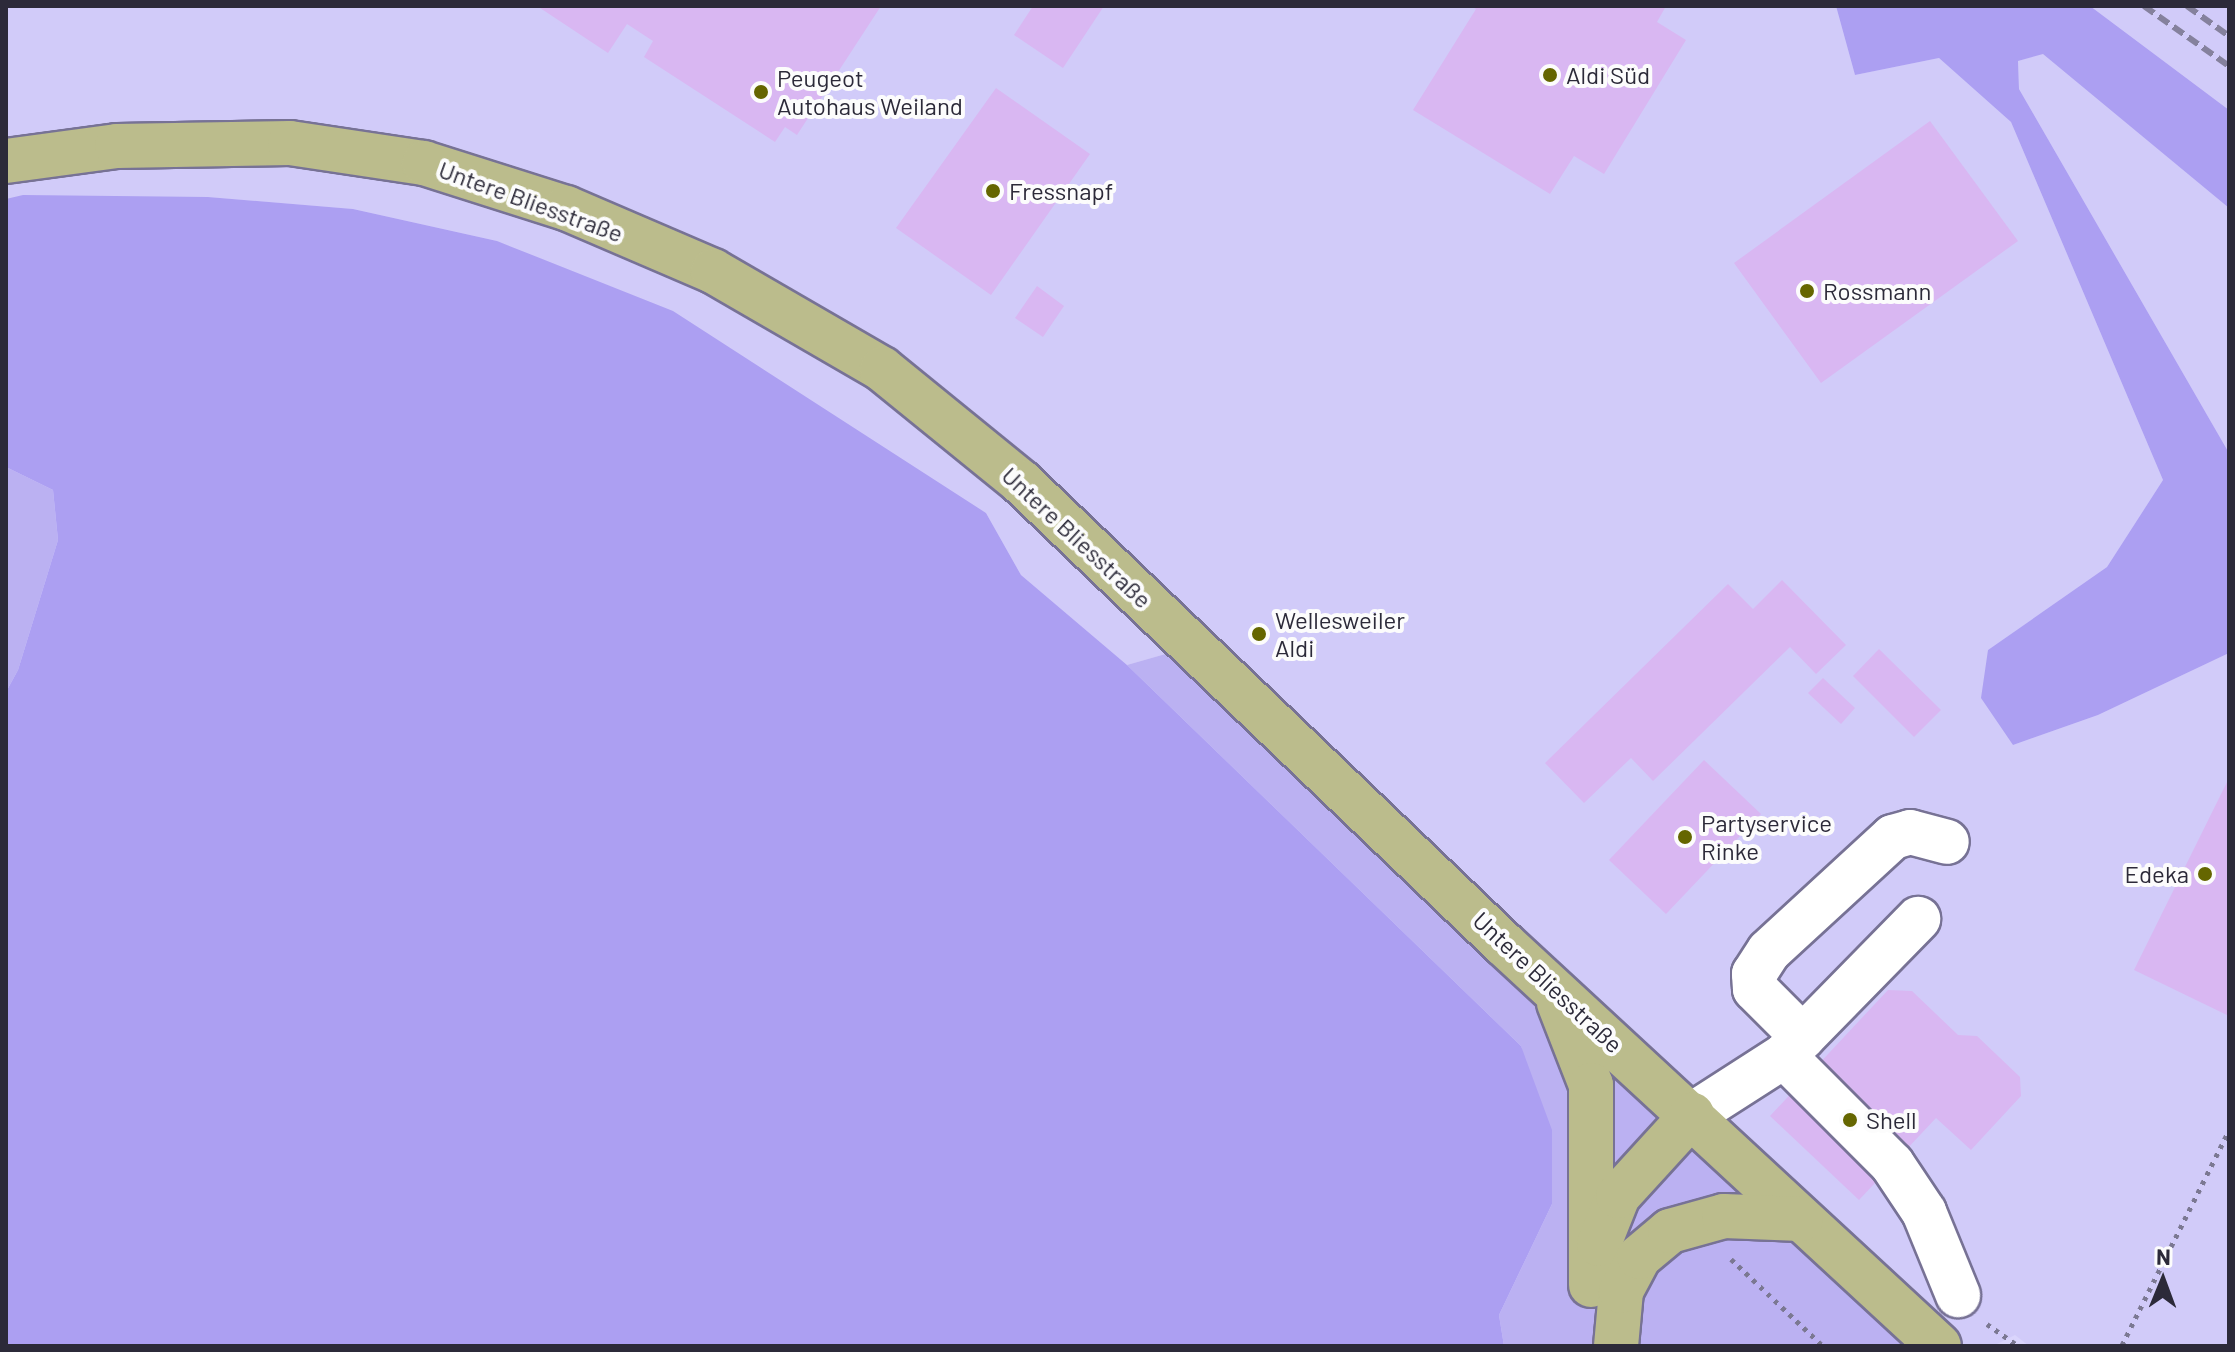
<!DOCTYPE html>
<html>
<head>
<meta charset="utf-8">
<style>
	body { margin:0 }
	#map { position:relative; width:2235px; height:1352px; overflow:hidden; background:#dad5fc; font-family:Barlow,sans-serif }
	div>[style] { position:absolute }
	[style*='--x'] { left:calc(var(--x)*1px); top:calc(var(--y)*1px); width:calc(var(--w)*1px); rotate:calc(var(--a)*1deg) }
	.built>* { inset:0; background:#d1cbf9 }
	.green>* { inset:0; background:#bbb1f2 }
	.forest>* { inset:0; background:#ac9ff2 }
	.building>* { inset:0; background:#d9b7f2 }
	.path>* { height:5px; margin-top:-2.5px; transform-origin:0; background:repeating-linear-gradient(90deg,#7b7892 0 4px,transparent 0 10px) }
	.roads { filter:drop-shadow(2px 0 #777295) drop-shadow(-2px 0 #777295) drop-shadow(0 2px #777295) drop-shadow(0 -2px #777295) }
	.minor>* { height:44px; margin:-22px; padding:0 22px; transform-origin:22px; border-radius:22px; background:#fff }
	.major>* { height:44px; margin:-22px; padding:0 22px; transform-origin:22px; border-radius:22px; background:#bbbc8c }
	.rail>* { height:6px; margin-top:-3px; transform-origin:0; background:repeating-linear-gradient(90deg,#85819d 0 12px,transparent 0 18px) }
	.dots>* { width:22px; height:22px; translate:-50% -50%; box-sizing:border-box; border:4px solid #fcfcfc; border-radius:50% }
	span { translate:-50% -50%; white-space:nowrap; text-align:center; line-height:1.15; -webkit-text-stroke:8px #fcfcfc; paint-order:stroke }
	.poi-label { font-size:24px; color:#2c2a39 }
	.left { translate:0 -50%; text-align:left }
	.right { translate:-100% -50%; text-align:right }
	.street-label { font-size:24px; color:#2c2a39 }
	.frame { position:absolute; inset:0; border:8px solid #2c2a39; pointer-events:none }
	.north { position:absolute; left:2123px; top:1240px; width:80px; height:80px; -webkit-text-stroke:6px #fcfcfc; paint-order:stroke; rotate:1deg; font-size:22px; font-weight:700; line-height:32px; text-align:center; color:#2c2a39 }
	.north::after { content:''; display:block; margin:auto; width:28px; height:36px; background:#2c2a39; clip-path:polygon(50% 0,100% 100%,50% 72%,0 100%) }
</style>
</head>
<body>
<div id="map">
	<div class="built">
		<div style="clip-path:polygon(6px 6px,1836px 6px,1855px 75px,1939px 58px,2011px 122px,2163px 480px,2107px 567px,1988px 650px,2013px 745px,2098px 715px,2229px 653px,2229px 1346px,2029px 1346px,2015px 1335px,1993px 1346px,1932px 1346px,1183px 649px,1127px 665px,1021px 575px,986px 513px,497px 241px,353px 209px,208px 197px,6px 199px)"></div>
		<div style="clip-path:polygon(2090px 6px,2229px 7px,2229px 110px)"></div>
		<div style="clip-path:polygon(2043px 53px,2229px 208px,2229px 453px,2019px 89px,2018px 61px)"></div>
	</div>
	<div class="green">
		<div style="clip-path:polygon(6px 467px,53px 490px,58px 540px,18px 670px,6px 692px)"></div>
		<div style="clip-path:polygon(1183px 649px,1932px 1346px,1504px 1346px,1499px 1315px,1552px 1204px,1521px 1046px,1127px 665px)"></div>
	</div>
	<div class="forest">
		<div style="clip-path:polygon(1836px 6px,2090px 6px,2229px 110px,2229px 208px,2043px 54px,2018px 61px,2019px 89px,2229px 453px,2229px 653px,2098px 715px,2013px 745px,1981px 698px,1988px 650px,2107px 567px,2163px 480px,2011px 122px,1939px 58px,1855px 75px)"></div>
		<div style="clip-path:polygon(23px 195px,208px 197px,353px 209px,497px 241px,673px 311px,986px 513px,1021px 575px,1127px 665px,1521px 1046px,1552px 1130px,1552px 1204px,1499px 1315px,1504px 1346px,6px 1346px,6px 692px,18px 670px,58px 540px,53px 490px,6px 467px,6px 199px)"></div>
	</div>
	<div class="building">
		<div style="clip-path:polygon(537px 6px,881px 6px,797px 135px,785px 127px,775px 142px,644px 57px,653px 41px,627px 24px,608px 53px)"></div>
		<div style="clip-path:polygon(1033px 6px,1104px 6px,1063px 68px,1014px 35px)"></div>
		<div style="clip-path:polygon(1471px 6px,1666px 6px,1657px 22px,1686px 40px,1604px 174px,1574px 156px,1550px 194px,1413px 110px,1476px 9px)"></div>
		<div style="clip-path:polygon(996px 88px,1090px 154px,991px 295px,896px 228px)"></div>
		<div style="clip-path:polygon(1930px 121px,2018px 241px,1821px 383px,1734px 263px)"></div>
		<div style="clip-path:polygon(1037px 286px,1064px 306px,1043px 337px,1015px 318px)"></div>
		<div style="clip-path:polygon(1782px 580px,1846px 645px,1816px 674px,1790px 647px,1653px 781px,1631px 758px,1584px 803px,1545px 763px,1728px 584px,1753px 609px)"></div>
		<div style="clip-path:polygon(1879px 649px,1941px 710px,1914px 737px,1853px 676px)"></div>
		<div style="clip-path:polygon(1823px 678px,1855px 708px,1841px 724px,1808px 693px)"></div>
		<div style="clip-path:polygon(1704px 760px,1761px 814px,1666px 914px,1609px 860px)"></div>
		<div style="clip-path:polygon(2229px 778px,2229px 1016px,2134px 970px)"></div>
		<div style="clip-path:polygon(1888px 990px,1912px 991px,1958px 1035px,1977px 1036px,2020px 1077px,2021px 1096px,1971px 1150px,1936px 1118px,1859px 1200px,1770px 1116px)"></div>
	</div>
	<div class="path">
		<div style="--x:1731;--y:1259;--w:127;--a:43.4"></div>
		<div style="--x:1987;--y:1324;--w:39;--a:35"></div>
		<div style="--x:2122;--y:1345;--w:240;--a:-63.5"></div>
	</div>
	<div class="roads">
		<div class="minor">
			<div style="--x:1803;--y:1037;--w:68;--a:-135"></div>
			<div style="--x:1755;--y:989;--w:15;--a:-94"></div>
			<div style="--x:1754;--y:974;--w:27;--a:-57"></div>
			<div style="--x:1769;--y:951;--w:168;--a:-42.6"></div>
			<div style="--x:1893;--y:837;--w:18;--a:-16"></div>
			<div style="--x:1910;--y:832;--w:38;--a:15"></div>
			<div style="--x:1784;--y:1056;--w:153;--a:45"></div>
			<div style="--x:1892;--y:1164;--w:58;--a:56.3"></div>
			<div style="--x:1924;--y:1212;--w:90;--a:67.7"></div>
			<div style="--x:1692;--y:1115;--w:109;--a:-32.7"></div>
			<div style="--x:1784;--y:1056;--w:192;--a:-45.6"></div>
		</div>
		<div class="major">
			<div style="--x:6;--y:161;--w:112;--a:-7.7"></div>
			<div style="--x:117;--y:146;--w:173;--a:-1"></div>
			<div style="--x:290;--y:143;--w:135;--a:8.5"></div>
			<div style="--x:424;--y:163;--w:149;--a:17.6"></div>
			<div style="--x:566;--y:208;--w:160;--a:23.2"></div>
			<div style="--x:713;--y:271;--w:195;--a:30.1"></div>
			<div style="--x:882;--y:369;--w:179;--a:39.1"></div>
			<div style="--x:1021;--y:482;--w:668;--a:43.73"></div>
			<div style="--x:1504;--y:944;--w:592;--a:42.74"></div>
			<div style="--x:1559;--y:1003;--w:88;--a:68.7"></div>
			<div style="--x:1591;--y:1085;--w:200;--a:90"></div>
			<div style="--x:1599;--y:1244;--w:52;--a:-68.4"></div>
			<div style="--x:1618;--y:1196;--w:110;--a:-47.6"></div>
			<div style="--x:1616;--y:1346;--w:55;--a:-84.8"></div>
			<div style="--x:1621;--y:1291;--w:38;--a:-62"></div>
			<div style="--x:1639;--y:1257;--w:40;--a:-40"></div>
			<div style="--x:1670;--y:1231;--w:56;--a:-15.5"></div>
			<div style="--x:1724;--y:1216;--w:77;--a:2.2"></div>
		</div>
	</div>
	<div class="rail">
		<div style="--x:2144;--y:6;--w:104;--a:35.2"></div>
		<div style="--x:2187;--y:6;--w:52;--a:35.5"></div>
	</div>
	<div class="dots">
		<div style="left:1550px;top:75px;background:#656600"></div>
		<div style="left:761px;top:92px;background:#656600"></div>
		<div style="left:993px;top:191px;background:#656600"></div>
		<div style="left:1807px;top:291px;background:#656600"></div>
		<div style="left:1259px;top:634px;background:#656600"></div>
		<div style="left:1685px;top:837px;background:#656600"></div>
		<div style="left:2205px;top:874px;background:#656600"></div>
		<div style="left:1850px;top:1120px;background:#656600"></div>
	</div>
	<div class="poi-label">
		<span class="left" style="left:1566px;top:75px">Aldi Süd</span>
		<span class="left" style="left:777px;top:92px">Peugeot<br>Autohaus Weiland</span>
		<span class="left" style="left:1009px;top:191px">Fressnapf</span>
		<span class="left" style="left:1823px;top:291px">Rossmann</span>
		<span class="left" style="left:1275px;top:634px">Wellesweiler<br>Aldi</span>
		<span class="left" style="left:1701px;top:837px">Partyservice<br>Rinke</span>
		<span class="right" style="left:2189px;top:874px">Edeka</span>
		<span class="left" style="left:1866px;top:1120px">Shell</span>
	</div>
	<div class="street-label">
		<span style="left:531px;top:201px;rotate:20deg">Untere Bliesstraße</span>
		<span style="left:1077px;top:537px;rotate:43deg">Untere Bliesstraße</span>
		<span style="left:1548px;top:982px;rotate:43deg">Untere Bliesstraße</span>
	</div>
	<div class="frame"></div>
	<div class="north">N</div>
</div>
</body>
</html>
